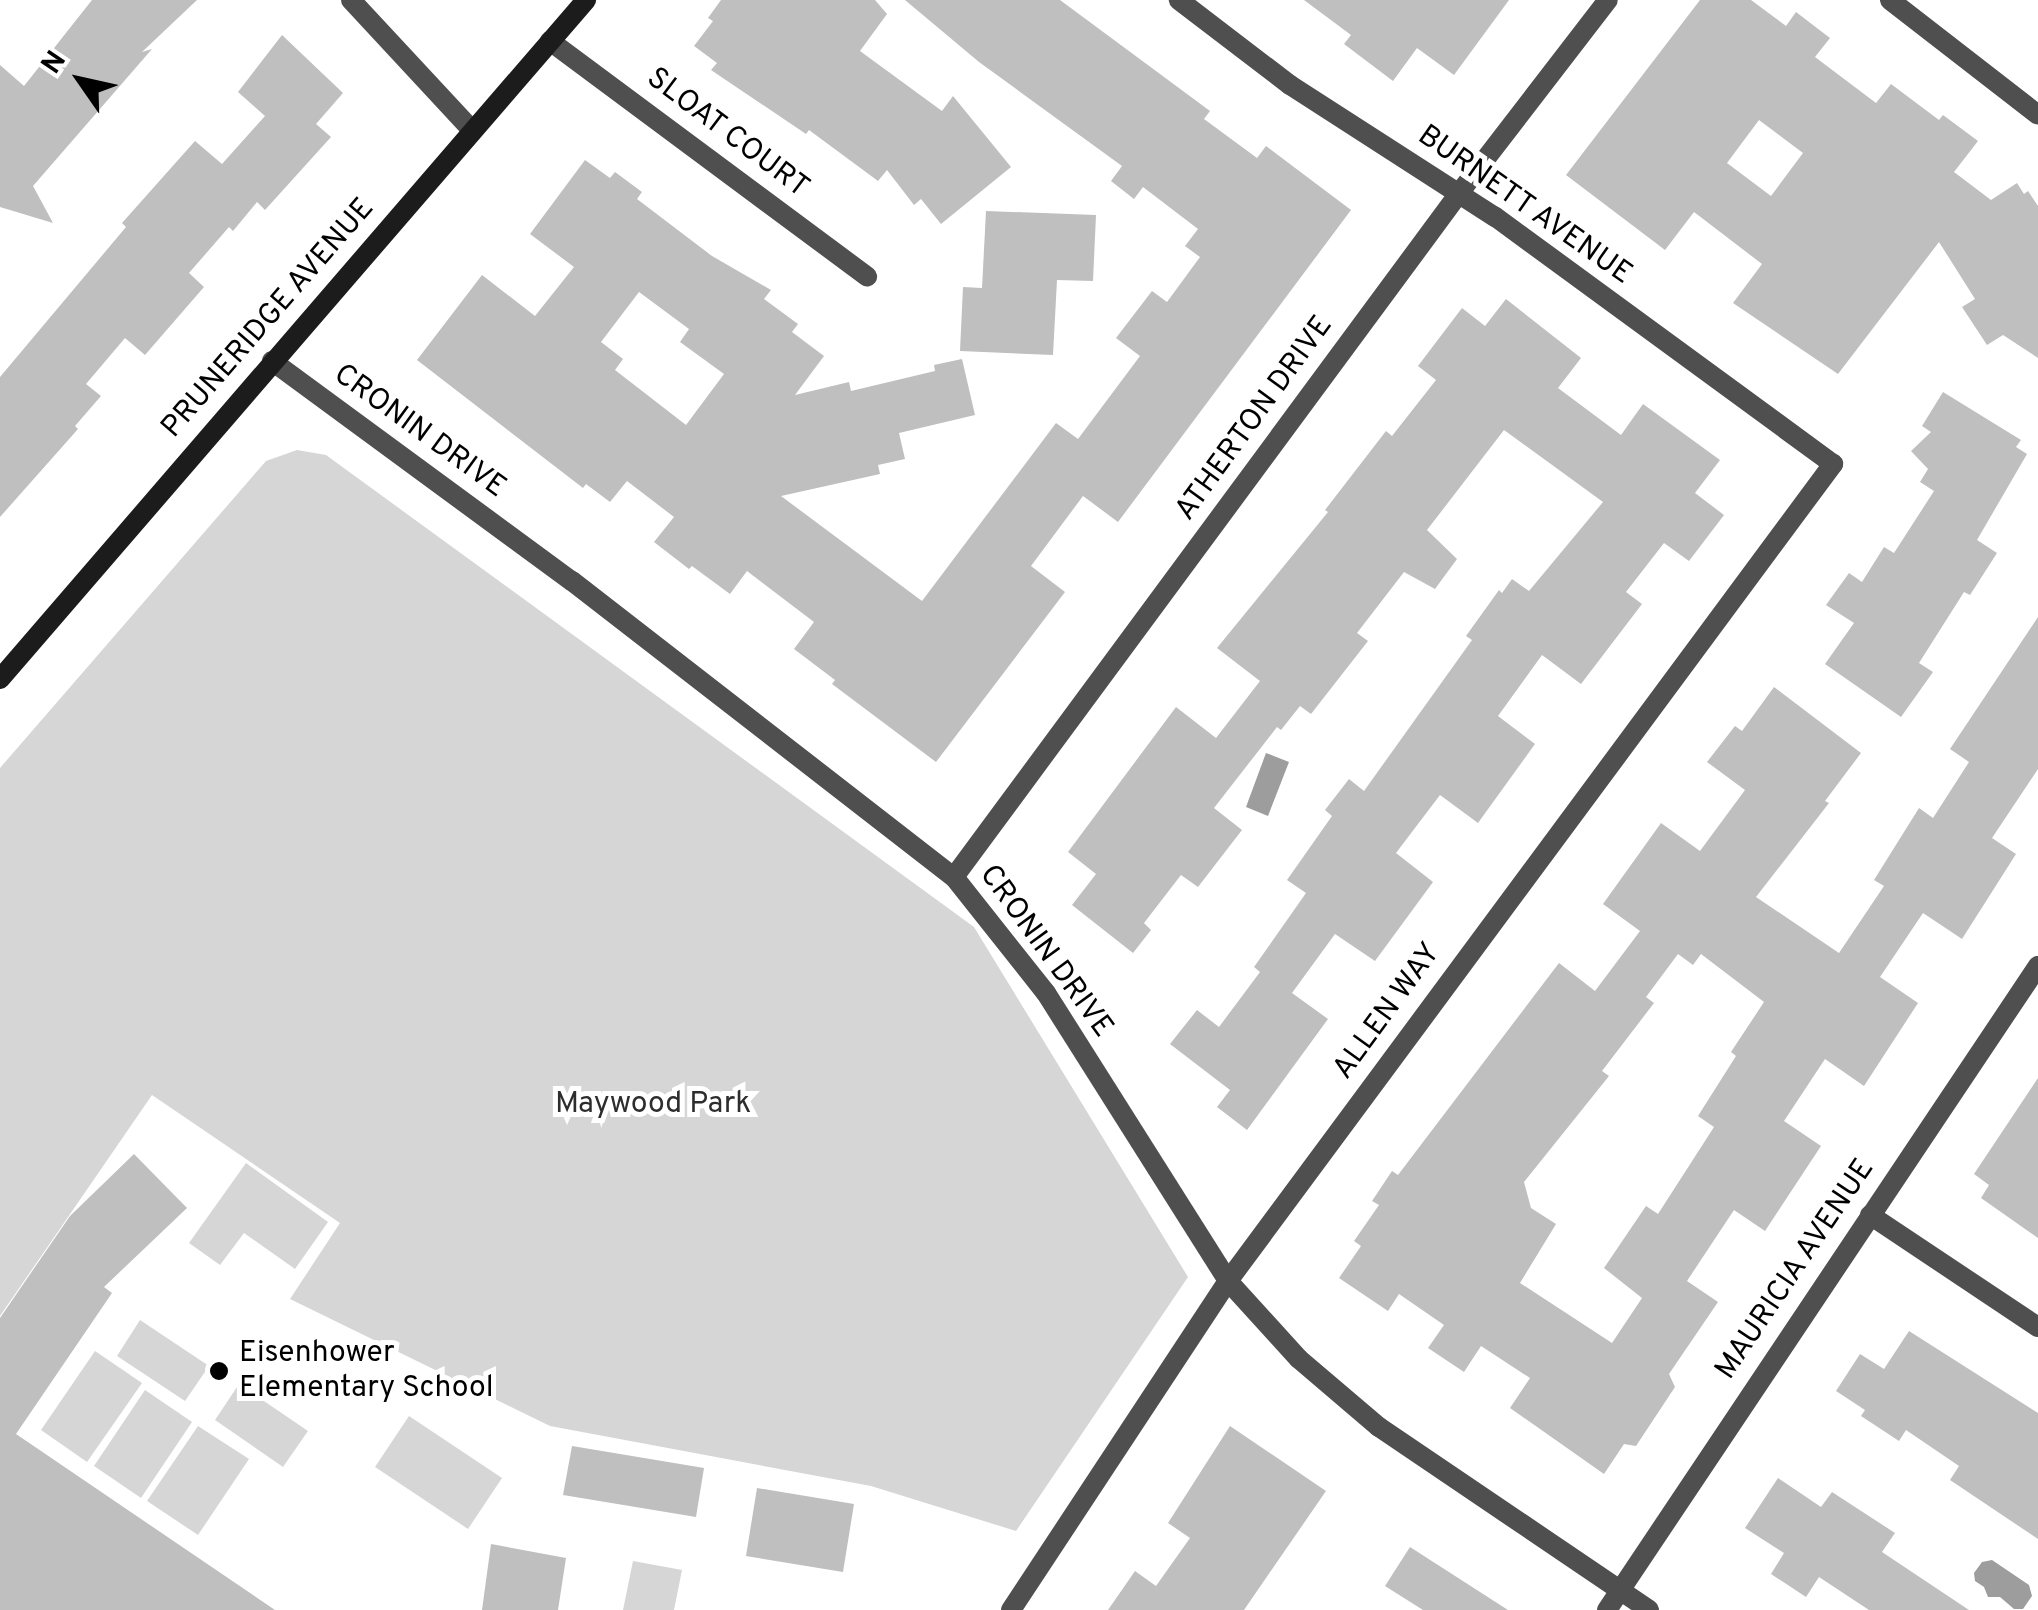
<!DOCTYPE html>
<html>
<head>
<meta charset="utf-8">
<style>
	body { margin:0 }
	#map { position:relative; width:2038px; height:1610px; overflow:hidden; background:#fff; font-family:Overpass,sans-serif }
	div>[style] { position:absolute }
	[style*='--x'] { left:calc(var(--x)*1px); top:calc(var(--y)*1px); width:calc(var(--w)*1px); rotate:calc(var(--a)*1deg) }
	.green>* { inset:0; background:#d6d6d6 }
	.water>* { inset:0; background:#9d9d9d }
	.building>* { inset:0; background:#bfbfbf }
	.minor>* { height:20px; margin:-10px; padding:0 10px; transform-origin:10px; border-radius:10px; background:#4f4f4f }
	.tertiary>* { height:20px; margin:-10px; padding:0 10px; transform-origin:10px; border-radius:10px; background:#4f4f4f }
	.secondary>* { height:20px; margin:-10px; padding:0 10px; transform-origin:10px; border-radius:10px; background:#1c1c1c }
	.dots>* { width:28px; height:28px; translate:-50% -50%; box-sizing:border-box; border:5px solid #fff; border-radius:50% }
	span { translate:-50% -50%; white-space:nowrap; text-align:center; line-height:1.15; -webkit-text-stroke:10px #fff; paint-order:stroke }
	.street-label { font-size:30px; color:#000 }
	.park-label { font-size:30px; color:#2d2d2d }
	.poi-label { font-size:30px; color:#000 }
	.left { translate:0 -50%; text-align:left }
	.north { position:absolute; left:30px; top:30px; width:100px; height:100px; -webkit-text-stroke:8px #fff; paint-order:stroke; rotate:304deg; font-size:28px; font-weight:700; line-height:40px; text-align:center; color:#000 }
	.north::after { content:''; display:block; margin:auto; width:35px; height:45px; background:#000; clip-path:polygon(50% 0,100% 100%,50% 72%,0 100%) }
</style>
</head>
<body>
<div id="map">
	<div class="green">
		<div style="clip-path:polygon(297px 450px,326px 455px,974px 927px,1188px 1277px,1016px 1531px,871px 1486px,550px 1426px,290px 1299px,340px 1223px,152px 1095px,0 1316px,0 768px,266px 461px)"></div>
		<div style="clip-path:polygon(246px 1163px,328px 1222px,295px 1269px,244px 1233px,220px 1265px,189px 1243px)"></div>
		<div style="clip-path:polygon(140px 1320px,209px 1366px,185px 1401px,117px 1356px)"></div>
		<div style="clip-path:polygon(95px 1351px,142px 1383px,87px 1462px,41px 1430px)"></div>
		<div style="clip-path:polygon(239px 1384px,308px 1431px,283px 1467px,215px 1420px)"></div>
		<div style="clip-path:polygon(145px 1390px,192px 1422px,141px 1498px,94px 1466px)"></div>
		<div style="clip-path:polygon(409px 1416px,502px 1478px,468px 1529px,375px 1467px)"></div>
		<div style="clip-path:polygon(198px 1426px,249px 1459px,198px 1535px,147px 1501px)"></div>
		<div style="clip-path:polygon(633px 1561px,682px 1570px,674px 1610px,623px 1610px)"></div>
	</div>
	<div class="water">
		<div style="clip-path:polygon(1266px 753px,1289px 762px,1268px 816px,1246px 807px)"></div>
		<div style="clip-path:polygon(1992px 1560px,2029px 1585px,2032px 1596px,2023px 1609px,2014px 1609px,2000px 1597px,1988px 1597px,1984px 1587px,1975px 1581px,1974px 1573px,1982px 1562px)"></div>
	</div>
	<div class="building">
		<div style="clip-path:polygon(92px 0,197px 0,142px 52px,152px 49px,33px 186px,53px 223px,0 207px,0 65px,24px 86px)"></div>
		<div style="clip-path:polygon(721px 0,875px 0,887px 14px,860px 51px,942px 111px,953px 96px,1011px 167px,941px 224px,921px 199px,914px 205px,887px 170px,878px 181px,809px 130px,806px 134px,711px 70px,717px 63px,694px 46px,713px 21px,708px 18px)"></div>
		<div style="clip-path:polygon(evenodd,905px 0,1060px 0,1210px 111px,1204px 119px,1257px 158px,1266px 146px,1351px 210px,1118px 522px,1083px 496px,1031px 566px,1065px 592px,936px 762px,832px 684px,835px 680px,794px 649px,814px 622px,747px 571px,730px 594px,692px 566px,689px 569px,654px 542px,674px 517px,627px 481px,610px 502px,586px 484px,583px 488px,417px 360px,482px 275px,535px 316px,574px 267px,530px 234px,585px 160px,610px 178px,615px 172px,642px 192px,637px 199px,712px 256px,771px 290px,764px 299px,798px 324px,792px 332px,824px 356px,795px 395px,849px 382px,851px 391px,935px 371px,934px 365px,962px 359px,975px 415px,899px 433px,905px 459px,878px 465px,880px 474px,781px 496px,922px 601px,1056px 423px,1078px 439px,1140px 356px,1116px 338px,1152px 291px,1167px 302px,1200px 257px,1185px 246px,1198px 229px,1143px 187px,1134px 199px,1111px 181px,1122px 166px,979px 62px,905px 0,639px 292px,689px 329px,680px 342px,724px 374px,686px 425px,615px 370px,623px 359px,601px 342px,639px 292px)"></div>
		<div style="clip-path:polygon(1304px 0,1509px 0,1454px 75px,1417px 48px,1393px 81px,1344px 44px,1351px 35px)"></div>
		<div style="clip-path:polygon(evenodd,1700px 0,1751px 0,1786px 26px,1796px 12px,1830px 38px,1815px 57px,1876px 103px,1891px 84px,1939px 120px,1943px 115px,1978px 141px,1954px 172px,1991px 200px,2017px 183px,2024px 194px,2028px 191px,2038px 206px,2038px 358px,2003px 335px,1987px 345px,1962px 307px,1975px 299px,1939px 242px,1838px 374px,1733px 303px,1762px 264px,1694px 212px,1665px 250px,1566px 175px,1700px 0,1759px 120px,1803px 153px,1771px 196px,1727px 163px,1759px 120px)"></div>
		<div style="clip-path:polygon(282px 35px,343px 93px,316px 124px,331px 137px,265px 210px,257px 202px,233px 231px,229px 227px,189px 273px,204px 287px,145px 355px,125px 338px,86px 384px,101px 396px,75px 426px,78px 429px,0 517px,0 377px,126px 227px,122px 223px,195px 141px,222px 164px,265px 116px,238px 92px)"></div>
		<div style="clip-path:polygon(986px 211px,1096px 215px,1093px 281px,1057px 280px,1053px 355px,960px 351px,963px 287px,982px 288px)"></div>
		<div style="clip-path:polygon(1506px 299px,1581px 358px,1558px 388px,1621px 435px,1643px 404px,1720px 460px,1695px 493px,1724px 515px,1689px 561px,1664px 543px,1626px 592px,1642px 604px,1581px 684px,1542px 655px,1498px 716px,1535px 744px,1478px 823px,1440px 795px,1396px 853px,1433px 882px,1375px 961px,1335px 934px,1292px 993px,1328px 1019px,1247px 1130px,1217px 1107px,1230px 1090px,1170px 1044px,1197px 1010px,1219px 1027px,1260px 972px,1254px 967px,1306px 893px,1287px 880px,1332px 816px,1325px 810px,1349px 779px,1364px 791px,1472px 640px,1466px 636px,1499px 590px,1502px 593px,1512px 579px,1529px 591px,1603px 502px,1504px 430px,1427px 530px,1457px 559px,1435px 589px,1404px 572px,1357px 633px,1368px 641px,1311px 714px,1300px 706px,1281px 730px,1277px 727px,1214px 808px,1242px 830px,1198px 887px,1181px 875px,1144px 923px,1151px 930px,1133px 953px,1072px 905px,1096px 874px,1068px 852px,1176px 707px,1216px 738px,1260px 681px,1217px 648px,1328px 512px,1325px 510px,1386px 431px,1392px 436px,1436px 380px,1418px 366px,1462px 308px,1485px 326px)"></div>
		<div style="clip-path:polygon(1943px 392px,2021px 440px,2016px 447px,2027px 454px,1977px 540px,1997px 553px,1970px 595px,1964px 592px,1919px 663px,1933px 672px,1901px 717px,1825px 664px,1854px 623px,1826px 605px,1849px 573px,1862px 582px,1884px 547px,1894px 553px,1934px 491px,1920px 482px,1928px 469px,1911px 451px,1931px 432px,1922px 426px)"></div>
		<div style="clip-path:polygon(evenodd,2038px 617px,2038px 769px,1992px 838px,2016px 854px,1962px 939px,1923px 913px,1880px 977px,1918px 1003px,1864px 1086px,1825px 1059px,1784px 1121px,1821px 1146px,1765px 1231px,1734px 1210px,1687px 1281px,1718px 1302px,1669px 1374px,1675px 1387px,1636px 1446px,1624px 1444px,1604px 1474px,1510px 1408px,1530px 1378px,1481px 1346px,1464px 1372px,1428px 1348px,1444px 1325px,1399px 1294px,1388px 1311px,1339px 1278px,1361px 1246px,1354px 1241px,1379px 1205px,1372px 1201px,1392px 1171px,1398px 1175px,1559px 963px,1595px 991px,1640px 931px,1603px 904px,1661px 823px,1700px 851px,1745px 790px,1707px 762px,1735px 726px,1742px 731px,1774px 687px,1861px 753px,1825px 801px,1829px 803px,1756px 897px,1839px 953px,1884px 886px,1874px 880px,1919px 808px,1933px 818px,1969px 762px,1950px 749px,2038px 617px,1678px 954px,1693px 965px,1701px 954px,1764px 1002px,1731px 1052px,1736px 1056px,1698px 1116px,1714px 1127px,1658px 1214px,1646px 1206px,1604px 1268px,1642px 1298px,1612px 1343px,1520px 1283px,1556px 1224px,1531px 1208px,1524px 1182px,1609px 1076px,1602px 1071px,1654px 1003px,1646px 997px,1678px 954px)"></div>
		<div style="clip-path:polygon(2038px 1078px,2038px 1238px,1981px 1198px,1989px 1185px,1974px 1174px)"></div>
		<div style="clip-path:polygon(134px 1154px,187px 1208px,104px 1287px,112px 1293px,16px 1434px,275px 1610px,0 1610px,0 1318px,70px 1216px)"></div>
		<div style="clip-path:polygon(1909px 1331px,2038px 1413px,2038px 1539px,1950px 1480px,1959px 1466px,1906px 1430px,1899px 1441px,1861px 1416px,1865px 1410px,1836px 1391px,1860px 1354px,1884px 1369px)"></div>
		<div style="clip-path:polygon(1230px 1426px,1326px 1491px,1244px 1610px,1108px 1610px,1135px 1571px,1156px 1586px,1190px 1538px,1168px 1523px)"></div>
		<div style="clip-path:polygon(572px 1446px,704px 1468px,696px 1517px,563px 1495px)"></div>
		<div style="clip-path:polygon(1778px 1478px,1821px 1507px,1832px 1492px,1895px 1533px,1882px 1552px,1969px 1610px,1869px 1610px,1819px 1577px,1806px 1597px,1771px 1574px,1784px 1553px,1745px 1528px)"></div>
		<div style="clip-path:polygon(757px 1488px,854px 1504px,843px 1572px,746px 1556px)"></div>
		<div style="clip-path:polygon(491px 1544px,566px 1558px,558px 1610px,482px 1610px)"></div>
		<div style="clip-path:polygon(1410px 1547px,1508px 1610px,1423px 1610px,1385px 1586px)"></div>
	</div>
	<div class="minor">
		<div style="--x:351;--y:0;--w:178;--a:47.1"></div>
		<div style="--x:1890;--y:0;--w:187;--a:37.8"></div>
		<div style="--x:550;--y:41;--w:395;--a:36.6"></div>
		<div style="--x:954;--y:877;--w:852;--a:-53.55"></div>
		<div style="--x:1460;--y:192;--w:242;--a:-52.4"></div>
		<div style="--x:1870;--y:1215;--w:202;--a:33.7"></div>
		<div style="--x:1011;--y:1610;--w:394;--a:-56.6"></div>
		<div style="--x:1228;--y:1281;--w:1017;--a:-53.48"></div>
		<div style="--x:1833;--y:464;--w:419;--a:-143.8"></div>
		<div style="--x:1495;--y:217;--w:244;--a:-147.2"></div>
		<div style="--x:1290;--y:85;--w:140;--a:-142.6"></div>
		<div style="--x:1607;--y:1610;--w:775;--a:-56.21"></div>
	</div>
	<div class="tertiary">
		<div style="--x:272;--y:361;--w:372;--a:36.3"></div>
		<div style="--x:572;--y:581;--w:483;--a:37.8"></div>
		<div style="--x:954;--y:877;--w:148;--a:51.6"></div>
		<div style="--x:1046;--y:993;--w:341;--a:57.7"></div>
		<div style="--x:1228;--y:1281;--w:105;--a:47.7"></div>
		<div style="--x:1299;--y:1359;--w:105;--a:40.4"></div>
		<div style="--x:1379;--y:1427;--w:326;--a:34.1"></div>
	</div>
	<div class="secondary">
		<div style="--x:0;--y:679;--w:897;--a:-49.2"></div>
	</div>
	<div class="dots">
		<div style="left:219px;top:1371px;background:#000"></div>
	</div>
	<div class="street-label">
		<span style="left:727px;top:134px;rotate:37deg">SLOAT COURT</span>
		<span style="left:1524px;top:206px;rotate:35deg">BURNETT AVENUE</span>
		<span style="left:269px;top:319px;rotate:-49deg">PRUNERIDGE AVENUE</span>
		<span style="left:1255px;top:419px;rotate:-54deg">ATHERTON DRIVE</span>
		<span style="left:419px;top:432px;rotate:36deg">CRONIN DRIVE</span>
		<span style="left:1045px;top:952px;rotate:54deg">CRONIN DRIVE</span>
		<span style="left:1388px;top:1012px;rotate:-54deg">ALLEN WAY</span>
		<span style="left:1796px;top:1270px;rotate:-56deg">MAURICIA AVENUE</span>
	</div>
	<div class="park-label">
		<span style="left:653px;top:1105px">Maywood Park</span>
	</div>
	<div class="poi-label">
		<span class="left" style="left:239px;top:1371px">Eisenhower<br>Elementary School</span>
	</div>
	<div class="north">N</div>
</div>
</body>
</html>
